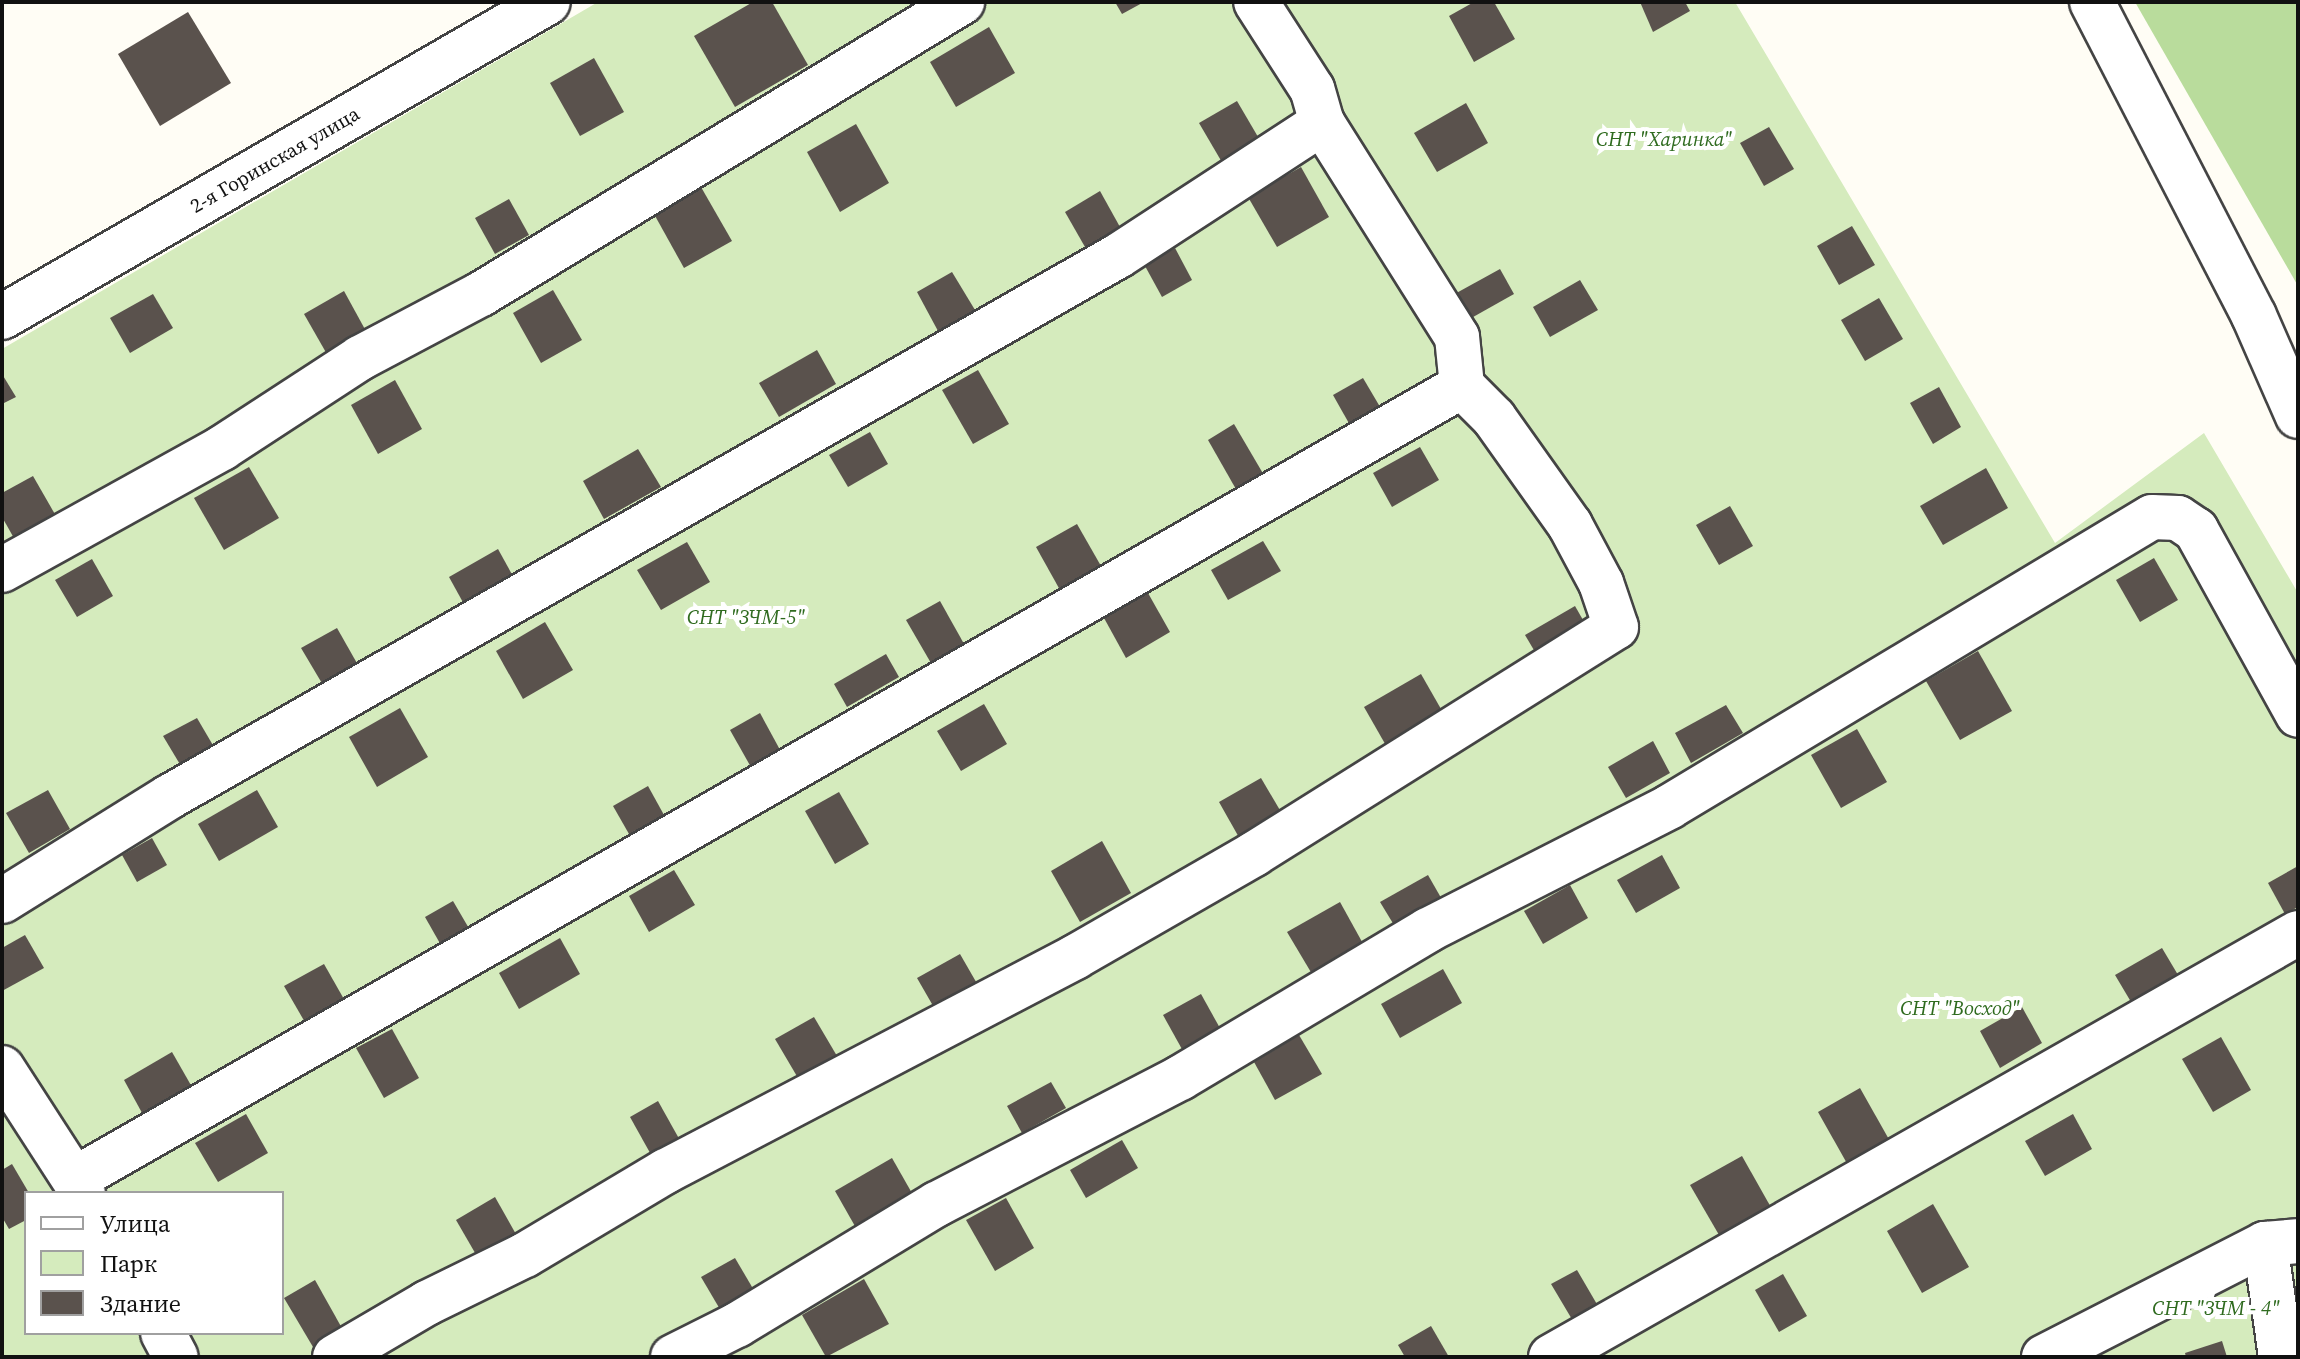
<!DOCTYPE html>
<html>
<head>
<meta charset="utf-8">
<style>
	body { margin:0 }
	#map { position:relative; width:2300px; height:1359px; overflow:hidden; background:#fffdf5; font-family:"Source Serif 4",serif }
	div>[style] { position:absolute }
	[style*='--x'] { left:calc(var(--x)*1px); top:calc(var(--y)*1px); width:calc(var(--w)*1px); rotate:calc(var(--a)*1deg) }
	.green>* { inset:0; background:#d5ebbd }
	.forest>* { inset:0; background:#b9dc9c }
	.building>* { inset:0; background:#5a524d }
	.roads { filter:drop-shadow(2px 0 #444) drop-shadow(-2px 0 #444) drop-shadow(0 2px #444) drop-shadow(0 -2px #444) }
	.minor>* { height:44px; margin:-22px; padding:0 22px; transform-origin:22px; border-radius:22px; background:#fff }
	span { translate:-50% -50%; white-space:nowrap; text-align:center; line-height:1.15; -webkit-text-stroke:8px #fff; paint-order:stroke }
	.park-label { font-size:20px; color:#2f6b1f; font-style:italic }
	.street-label { font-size:20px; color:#111 }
	.frame { position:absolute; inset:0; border:4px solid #111; pointer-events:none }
	.legend { position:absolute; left:24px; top:1191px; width:260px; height:144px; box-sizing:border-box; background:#fff; border:2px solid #a0a0a0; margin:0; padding:10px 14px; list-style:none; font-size:24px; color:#111 }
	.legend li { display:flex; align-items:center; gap:16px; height:40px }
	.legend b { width:40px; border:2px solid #a0a0a0 }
</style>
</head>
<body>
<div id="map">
	<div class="green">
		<div style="clip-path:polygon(evenodd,598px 2px,1735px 2px,2055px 543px,2204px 433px,2298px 593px,2298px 1357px,2px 1357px,2px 349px,598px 2px,26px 1193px,282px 1193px,282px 1333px,26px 1333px,26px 1193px)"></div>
	</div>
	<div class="forest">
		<div style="clip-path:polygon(2135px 2px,2298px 2px,2298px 286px)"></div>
	</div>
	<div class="building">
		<div style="clip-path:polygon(753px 2px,772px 2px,808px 65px,735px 107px,694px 36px)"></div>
		<div style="clip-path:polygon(1115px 2px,1144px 2px,1122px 14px)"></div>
		<div style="clip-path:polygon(1474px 2px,1494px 2px,1515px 39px,1474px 62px,1449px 16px)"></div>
		<div style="clip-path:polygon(1640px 2px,1685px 2px,1690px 11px,1653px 32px)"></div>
		<div style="clip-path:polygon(188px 12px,231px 83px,160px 126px,118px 54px)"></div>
		<div style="clip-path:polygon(989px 27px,1015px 73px,956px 107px,930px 62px)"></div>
		<div style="clip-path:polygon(594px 58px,624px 112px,580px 136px,550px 83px)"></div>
		<div style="clip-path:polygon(1237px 101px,1261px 142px,1223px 164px,1199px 123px)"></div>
		<div style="clip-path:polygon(1466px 103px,1488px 143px,1437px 172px,1414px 133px)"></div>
		<div style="clip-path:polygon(856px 124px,889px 183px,840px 212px,807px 152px)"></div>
		<div style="clip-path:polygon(1769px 127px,1794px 169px,1764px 186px,1740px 143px)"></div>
		<div style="clip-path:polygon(1301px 167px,1329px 217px,1277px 247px,1248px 197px)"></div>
		<div style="clip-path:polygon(701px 187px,732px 241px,684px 268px,654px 214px)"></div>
		<div style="clip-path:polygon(1100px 191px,1120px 227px,1085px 247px,1065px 212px)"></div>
		<div style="clip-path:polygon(509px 199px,529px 235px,495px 254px,475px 218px)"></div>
		<div style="clip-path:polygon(1852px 226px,1875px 265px,1839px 285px,1817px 246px)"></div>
		<div style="clip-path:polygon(1175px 248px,1192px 280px,1162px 297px,1145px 266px)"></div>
		<div style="clip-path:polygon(1500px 269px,1514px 294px,1466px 321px,1451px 296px)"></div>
		<div style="clip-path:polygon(952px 272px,975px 310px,938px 331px,917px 292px)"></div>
		<div style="clip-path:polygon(1580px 280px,1598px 310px,1550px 337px,1533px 307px)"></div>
		<div style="clip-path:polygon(553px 290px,582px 340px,541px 363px,513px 313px)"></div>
		<div style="clip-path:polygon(344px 291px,367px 333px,328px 356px,304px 314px)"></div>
		<div style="clip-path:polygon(153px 294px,173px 328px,130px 353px,110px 318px)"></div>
		<div style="clip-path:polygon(1879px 298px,1903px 339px,1865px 361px,1841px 320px)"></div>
		<div style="clip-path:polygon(817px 350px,836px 384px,779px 417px,759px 383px)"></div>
		<div style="clip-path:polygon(978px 370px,1009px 424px,973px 444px,942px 390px)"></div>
		<div style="clip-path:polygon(2px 374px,16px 397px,2px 404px)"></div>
		<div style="clip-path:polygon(1363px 378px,1386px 417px,1355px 434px,1333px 395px)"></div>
		<div style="clip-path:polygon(395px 380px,422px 429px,378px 454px,351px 405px)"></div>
		<div style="clip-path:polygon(1939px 387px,1961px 427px,1933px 444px,1910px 403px)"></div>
		<div style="clip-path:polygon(1234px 424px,1268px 482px,1241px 498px,1208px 440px)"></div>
		<div style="clip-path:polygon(870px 432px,888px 464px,848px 487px,829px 455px)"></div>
		<div style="clip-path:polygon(1420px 447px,1439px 480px,1392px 507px,1373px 473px)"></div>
		<div style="clip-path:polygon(638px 449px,661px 487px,604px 519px,583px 481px)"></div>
		<div style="clip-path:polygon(249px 467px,279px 518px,224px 550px,194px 498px)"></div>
		<div style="clip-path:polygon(1986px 468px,2008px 508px,1943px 545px,1920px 506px)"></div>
		<div style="clip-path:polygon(33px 476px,60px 523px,19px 547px,2px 517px,2px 493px)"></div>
		<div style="clip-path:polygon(1730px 506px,1753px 546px,1719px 565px,1696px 525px)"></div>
		<div style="clip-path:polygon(1077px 524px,1101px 566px,1060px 590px,1036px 547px)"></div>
		<div style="clip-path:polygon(1263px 541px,1281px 571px,1228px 600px,1211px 570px)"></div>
		<div style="clip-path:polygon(687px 542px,710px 582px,661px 610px,637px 570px)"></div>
		<div style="clip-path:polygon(498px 549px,514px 578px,465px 606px,449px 577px)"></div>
		<div style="clip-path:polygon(2154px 558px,2178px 600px,2140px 622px,2116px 580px)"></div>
		<div style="clip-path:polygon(92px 559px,113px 596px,77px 617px,55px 580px)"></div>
		<div style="clip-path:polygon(1148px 593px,1170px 632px,1126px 658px,1104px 618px)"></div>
		<div style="clip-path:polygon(940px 601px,968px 651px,935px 670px,906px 620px)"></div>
		<div style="clip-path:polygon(1575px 606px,1591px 634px,1541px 662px,1525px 635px)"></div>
		<div style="clip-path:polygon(545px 622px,573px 670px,523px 699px,496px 651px)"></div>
		<div style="clip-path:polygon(337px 628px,358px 665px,323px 685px,301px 648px)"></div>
		<div style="clip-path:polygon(1978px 651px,2012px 711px,1960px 740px,1926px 681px)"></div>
		<div style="clip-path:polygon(886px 654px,899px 677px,847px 707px,834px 684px)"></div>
		<div style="clip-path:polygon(1421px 674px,1445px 716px,1388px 749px,1364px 707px)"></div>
		<div style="clip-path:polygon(984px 704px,1007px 744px,961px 771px,937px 731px)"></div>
		<div style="clip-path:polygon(1726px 705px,1743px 733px,1691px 763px,1675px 733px)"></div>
		<div style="clip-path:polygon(400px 708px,428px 757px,377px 787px,349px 737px)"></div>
		<div style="clip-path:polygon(760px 713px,785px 759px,756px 776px,730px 730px)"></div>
		<div style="clip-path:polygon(197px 718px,214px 747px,181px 766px,163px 736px)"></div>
		<div style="clip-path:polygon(1857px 729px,1887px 782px,1841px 808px,1811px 755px)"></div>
		<div style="clip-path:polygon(1653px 741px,1670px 773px,1626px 798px,1608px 767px)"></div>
		<div style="clip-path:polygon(1261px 778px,1284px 817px,1241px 841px,1219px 802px)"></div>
		<div style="clip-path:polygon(648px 786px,664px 815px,629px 834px,613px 806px)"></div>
		<div style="clip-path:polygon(48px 790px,70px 829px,29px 853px,6px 813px)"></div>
		<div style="clip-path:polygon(257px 790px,278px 827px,219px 861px,198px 824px)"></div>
		<div style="clip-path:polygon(839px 792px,869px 844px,835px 864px,805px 811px)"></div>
		<div style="clip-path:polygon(152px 838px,167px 865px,137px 882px,122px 855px)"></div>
		<div style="clip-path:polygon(1102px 841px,1131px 893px,1080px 922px,1051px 871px)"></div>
		<div style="clip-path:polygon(1662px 855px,1680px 888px,1636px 913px,1617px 880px)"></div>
		<div style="clip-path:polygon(2298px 866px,2298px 907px,2285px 914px,2268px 883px)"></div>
		<div style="clip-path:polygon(674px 870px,695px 905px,649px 932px,629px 896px)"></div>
		<div style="clip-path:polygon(1428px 875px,1444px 903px,1397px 930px,1380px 902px)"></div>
		<div style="clip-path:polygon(1570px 885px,1588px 918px,1543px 944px,1524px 911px)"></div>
		<div style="clip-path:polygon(453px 901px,474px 937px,446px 954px,425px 917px)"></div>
		<div style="clip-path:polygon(1340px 902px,1366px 949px,1315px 979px,1287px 932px)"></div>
		<div style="clip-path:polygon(25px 935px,44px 968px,2px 991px,2px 948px)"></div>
		<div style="clip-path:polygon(560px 938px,580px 974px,519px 1009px,499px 973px)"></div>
		<div style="clip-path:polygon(2162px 948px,2181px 980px,2134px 1007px,2115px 975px)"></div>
		<div style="clip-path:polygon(960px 954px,979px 987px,936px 1011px,917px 978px)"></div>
		<div style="clip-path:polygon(324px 964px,349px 1008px,310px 1031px,284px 986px)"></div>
		<div style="clip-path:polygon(1443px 969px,1462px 1003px,1400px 1038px,1381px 1004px)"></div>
		<div style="clip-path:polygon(1201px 994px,1226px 1039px,1188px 1060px,1163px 1015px)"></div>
		<div style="clip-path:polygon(2022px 1007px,2042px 1043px,2000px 1068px,1980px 1031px)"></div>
		<div style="clip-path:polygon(814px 1017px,837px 1056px,798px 1078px,775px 1039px)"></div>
		<div style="clip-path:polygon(392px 1029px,419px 1078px,384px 1098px,356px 1048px)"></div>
		<div style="clip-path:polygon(1299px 1035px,1322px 1074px,1275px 1100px,1254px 1062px)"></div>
		<div style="clip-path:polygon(2221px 1037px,2251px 1090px,2213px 1112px,2182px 1059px)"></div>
		<div style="clip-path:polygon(172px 1052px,196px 1094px,147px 1122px,124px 1080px)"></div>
		<div style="clip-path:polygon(1051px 1082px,1066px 1108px,1022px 1133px,1007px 1106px)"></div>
		<div style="clip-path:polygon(1860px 1088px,1891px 1143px,1849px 1167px,1818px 1112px)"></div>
		<div style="clip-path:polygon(658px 1101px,682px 1144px,654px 1160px,630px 1117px)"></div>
		<div style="clip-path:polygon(246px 1114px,268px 1153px,218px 1182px,195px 1143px)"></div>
		<div style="clip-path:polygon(2073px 1114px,2092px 1149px,2045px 1176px,2025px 1141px)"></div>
		<div style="clip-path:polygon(1122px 1140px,1138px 1168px,1086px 1198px,1070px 1170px)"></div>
		<div style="clip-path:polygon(1742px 1156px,1777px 1218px,1726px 1247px,1690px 1185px)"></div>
		<div style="clip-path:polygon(892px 1158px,917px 1202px,860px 1235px,835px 1191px)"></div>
		<div style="clip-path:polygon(12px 1164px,29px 1193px,26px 1220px,9px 1229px,2px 1217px,2px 1170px)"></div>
		<div style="clip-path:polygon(495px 1197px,517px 1236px,478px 1258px,456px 1220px)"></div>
		<div style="clip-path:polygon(1006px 1198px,1034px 1248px,995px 1271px,966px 1220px)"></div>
		<div style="clip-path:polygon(1933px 1204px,1969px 1267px,1922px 1293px,1887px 1231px)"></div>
		<div style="clip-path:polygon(735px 1258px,755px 1292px,721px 1311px,701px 1277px)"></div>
		<div style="clip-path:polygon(1577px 1270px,1598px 1306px,1573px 1321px,1551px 1284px)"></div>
		<div style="clip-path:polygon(1783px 1274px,1807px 1316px,1779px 1332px,1755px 1290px)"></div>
		<div style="clip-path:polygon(864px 1279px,889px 1324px,826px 1357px,802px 1315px)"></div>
		<div style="clip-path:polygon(315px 1280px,343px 1330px,313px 1347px,284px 1298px)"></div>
		<div style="clip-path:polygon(1431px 1326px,1449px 1357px,1405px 1357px,1398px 1345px)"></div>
		<div style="clip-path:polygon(2222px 1341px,2227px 1357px,2186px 1357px,2185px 1353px)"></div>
	</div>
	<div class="roads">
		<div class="minor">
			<div style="--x:2092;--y:2;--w:353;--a:62.7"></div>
			<div style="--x:2254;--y:316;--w:109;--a:66.3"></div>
			<div style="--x:2;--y:317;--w:630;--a:-29.98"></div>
			<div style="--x:2;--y:570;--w:252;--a:-29"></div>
			<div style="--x:222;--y:448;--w:165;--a:-33.1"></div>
			<div style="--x:360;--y:358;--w:137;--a:-27.9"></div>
			<div style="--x:481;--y:294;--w:563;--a:-31.26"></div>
			<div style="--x:2;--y:901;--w:197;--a:-31.9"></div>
			<div style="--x:169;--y:797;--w:1092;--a:-29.69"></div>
			<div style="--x:1118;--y:256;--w:244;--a:-33.1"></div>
			<div style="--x:1322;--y:123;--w:35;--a:-106"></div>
			<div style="--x:1312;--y:89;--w:103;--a:-122.8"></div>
			<div style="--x:2;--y:1068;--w:149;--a:57.1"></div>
			<div style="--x:75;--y:1179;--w:1598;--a:-29.76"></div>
			<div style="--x:1462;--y:386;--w:49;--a:-95.8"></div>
			<div style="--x:1457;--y:337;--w:253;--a:-122.2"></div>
			<div style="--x:2265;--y:1244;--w:114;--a:81.9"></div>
			<div style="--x:163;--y:1333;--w:27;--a:62"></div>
			<div style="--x:335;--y:1357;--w:107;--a:-30.4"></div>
			<div style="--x:427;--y:1303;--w:109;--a:-26.1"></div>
			<div style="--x:525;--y:1255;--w:164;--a:-30.8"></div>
			<div style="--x:666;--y:1171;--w:462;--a:-27.6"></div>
			<div style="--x:1075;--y:957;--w:207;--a:-29.9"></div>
			<div style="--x:1254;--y:854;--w:427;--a:-32.1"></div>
			<div style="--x:1616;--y:627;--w:46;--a:-108.8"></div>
			<div style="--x:1601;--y:583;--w:66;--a:-118.1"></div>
			<div style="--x:1570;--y:525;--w:131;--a:-125.4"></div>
			<div style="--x:1494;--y:418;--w:45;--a:-135"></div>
			<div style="--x:673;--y:1357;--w:72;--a:-26.6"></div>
			<div style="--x:737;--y:1325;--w:234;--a:-31.2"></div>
			<div style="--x:937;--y:1204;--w:274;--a:-27.4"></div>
			<div style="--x:1180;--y:1078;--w:289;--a:-30.8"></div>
			<div style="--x:1428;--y:930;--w:271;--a:-27"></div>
			<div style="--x:1669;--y:807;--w:563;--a:-30.98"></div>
			<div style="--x:2152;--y:517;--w:26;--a:2"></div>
			<div style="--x:2178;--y:518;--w:22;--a:34"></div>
			<div style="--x:2196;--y:530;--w:211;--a:61.1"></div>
			<div style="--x:1551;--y:1357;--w:859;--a:-29.58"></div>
			<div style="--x:2044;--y:1357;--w:248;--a:-27.1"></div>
			<div style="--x:2265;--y:1244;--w:33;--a:-5"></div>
		</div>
	</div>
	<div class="park-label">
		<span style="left:1664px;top:139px">СНТ "Харинка"</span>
		<span style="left:746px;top:617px">СНТ "ЗЧМ-5"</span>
		<span style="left:1960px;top:1008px">СНТ "Восход"</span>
		<span style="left:2216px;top:1308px">СНТ "ЗЧМ - 4"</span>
	</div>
	<div class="street-label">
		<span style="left:275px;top:160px;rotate:-30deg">2-я Горинская улица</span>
	</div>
	<div class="frame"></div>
	<ul class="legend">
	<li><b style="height:10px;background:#fff"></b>Улица</li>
	<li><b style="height:22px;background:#d5ebbd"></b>Парк</li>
	<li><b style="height:22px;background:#5a524d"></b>Здание</li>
	</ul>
</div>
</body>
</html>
